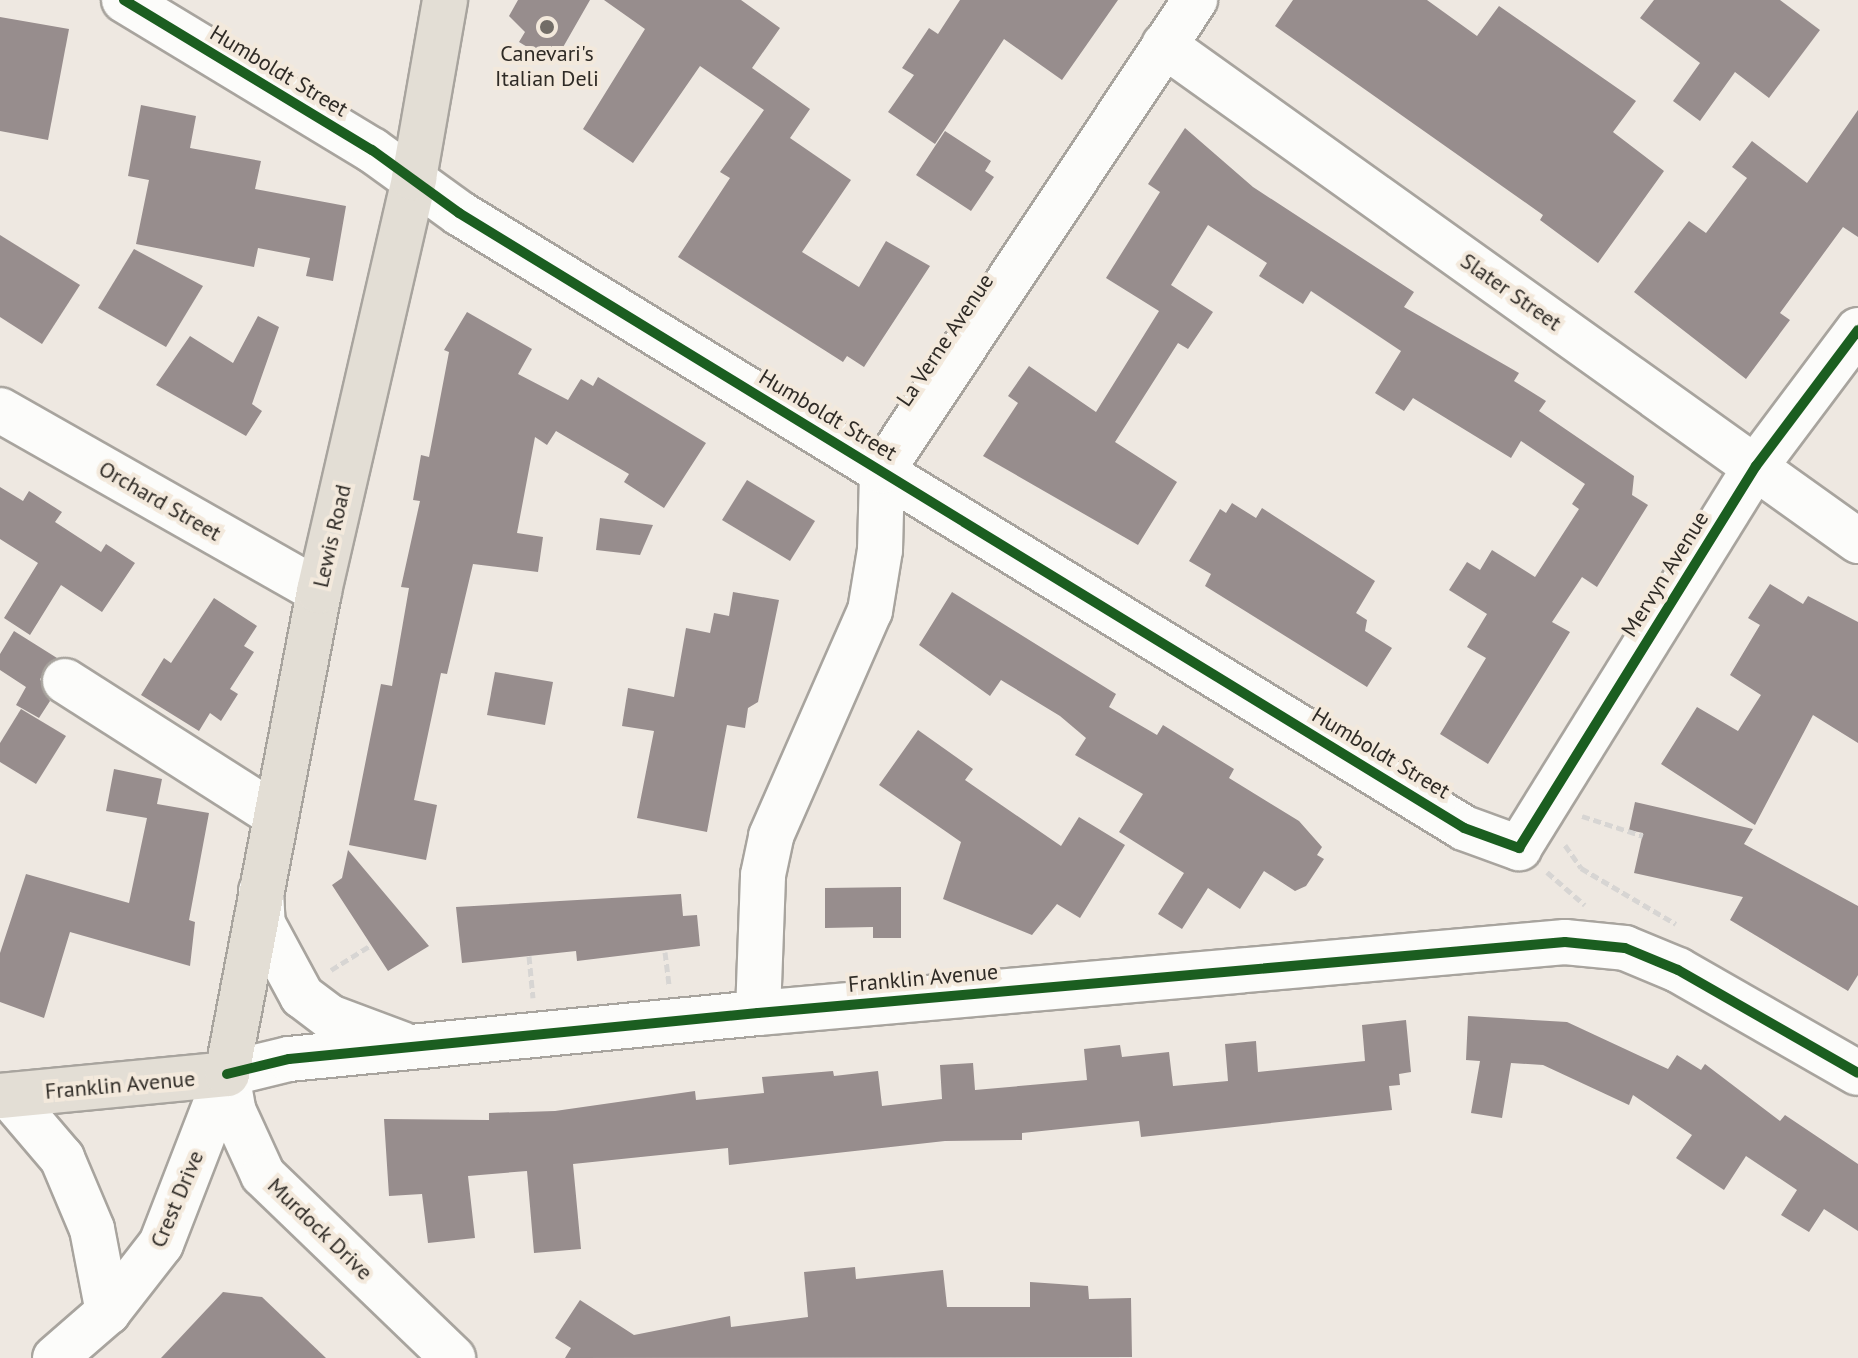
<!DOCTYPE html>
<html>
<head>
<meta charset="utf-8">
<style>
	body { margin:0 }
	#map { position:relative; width:1858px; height:1358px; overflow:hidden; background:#eee8e1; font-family:"PT Sans",sans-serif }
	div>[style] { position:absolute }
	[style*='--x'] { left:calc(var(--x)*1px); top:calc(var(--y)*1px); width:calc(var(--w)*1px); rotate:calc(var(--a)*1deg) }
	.building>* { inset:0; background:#978d8d }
	.path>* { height:5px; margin-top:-2.5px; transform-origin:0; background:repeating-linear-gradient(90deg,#d7d5d3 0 8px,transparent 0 12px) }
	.roads { filter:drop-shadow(2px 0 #a8a49e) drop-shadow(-2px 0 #a8a49e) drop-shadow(0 2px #a8a49e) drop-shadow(0 -2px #a8a49e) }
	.minor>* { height:44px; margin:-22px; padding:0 22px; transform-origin:22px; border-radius:22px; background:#fcfcfa }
	.major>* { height:44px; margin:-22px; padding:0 22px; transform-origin:22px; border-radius:22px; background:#e3ded5 }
	.cycleway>* { height:10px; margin:-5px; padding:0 5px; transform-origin:5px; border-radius:5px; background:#1b5e20 }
	.dots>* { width:22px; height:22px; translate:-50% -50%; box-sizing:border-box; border:4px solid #f3e9dc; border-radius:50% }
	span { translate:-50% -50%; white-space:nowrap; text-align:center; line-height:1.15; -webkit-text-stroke:8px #f3e9dc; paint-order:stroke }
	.poi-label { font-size:22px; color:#2f2b26 }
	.street-label { font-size:22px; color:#2f2b26 }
</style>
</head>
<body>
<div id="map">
	<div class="building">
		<div style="clip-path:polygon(518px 0,590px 0,554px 63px,519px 42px,525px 32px,509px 16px)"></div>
		<div style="clip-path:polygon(604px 0,741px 0,780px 28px,752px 68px,810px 109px,790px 138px,851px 180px,802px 252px,859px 287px,886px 241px,930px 266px,864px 367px,847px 356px,843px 362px,678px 257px,730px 178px,720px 172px,764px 110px,700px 66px,633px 163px,583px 129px,645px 29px)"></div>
		<div style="clip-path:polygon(960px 0,1118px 0,1062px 80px,1004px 39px,935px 144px,888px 112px,914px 75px,902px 68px,929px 28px,938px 34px)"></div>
		<div style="clip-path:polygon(1293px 0,1427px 0,1477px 36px,1499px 6px,1636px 101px,1613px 132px,1664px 171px,1598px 263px,1540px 220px,1543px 215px,1275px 26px)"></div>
		<div style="clip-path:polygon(1654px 0,1780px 0,1820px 30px,1769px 98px,1735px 72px,1700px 121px,1673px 101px,1700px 63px,1640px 18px)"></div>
		<div style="clip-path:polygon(0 17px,69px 29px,48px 140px,0 131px)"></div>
		<div style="clip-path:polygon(141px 105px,196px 116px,190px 148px,261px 161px,255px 189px,346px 206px,333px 281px,306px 276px,310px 258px,258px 248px,254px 267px,136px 244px,149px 180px,128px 176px)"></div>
		<div style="clip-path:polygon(1858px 110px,1858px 237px,1843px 227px,1780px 313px,1790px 320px,1746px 379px,1634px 292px,1689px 221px,1706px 233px,1747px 178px,1732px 167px,1752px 141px,1807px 183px)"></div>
		<div style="clip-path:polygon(1185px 128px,1253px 187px,1414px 292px,1404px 307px,1519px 373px,1514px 381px,1546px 401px,1539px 411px,1634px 476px,1632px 495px,1648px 505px,1597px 587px,1582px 577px,1552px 622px,1570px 632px,1488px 764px,1440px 734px,1486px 658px,1467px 647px,1487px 614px,1449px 590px,1467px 562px,1480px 570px,1492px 550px,1535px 577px,1579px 509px,1572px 504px,1585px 484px,1521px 441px,1511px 458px,1413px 398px,1404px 411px,1375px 393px,1401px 351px,1311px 291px,1303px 304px,1259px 276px,1267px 263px,1208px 225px,1171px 285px,1213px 312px,1188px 349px,1178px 343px,1115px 442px,1177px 482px,1138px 545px,983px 456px,1018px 403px,1008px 396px,1029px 366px,1096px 412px,1159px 311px,1106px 278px,1160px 192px,1148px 184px)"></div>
		<div style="clip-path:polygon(945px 131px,991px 161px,985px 171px,994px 177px,971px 211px,916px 175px)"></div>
		<div style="clip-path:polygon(0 235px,80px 285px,42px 344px,0 317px)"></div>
		<div style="clip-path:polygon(134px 249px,203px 286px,166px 347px,98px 308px)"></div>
		<div style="clip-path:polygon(467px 312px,532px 349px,518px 374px,568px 400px,581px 379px,593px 386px,598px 377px,706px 443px,664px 508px,624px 482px,629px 474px,556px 431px,547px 445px,535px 437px,517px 533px,543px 537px,538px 572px,473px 564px,447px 674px,441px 673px,414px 800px,437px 805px,426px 860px,349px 845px,381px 684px,392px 686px,409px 588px,401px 587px,420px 501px,413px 500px,421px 455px,429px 457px,449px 352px,444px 350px)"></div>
		<div style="clip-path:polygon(258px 316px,279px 327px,252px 404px,262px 411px,246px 436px,156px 385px,190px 336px,233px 363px)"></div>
		<div style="clip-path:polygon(747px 480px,815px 521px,790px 561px,722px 520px)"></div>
		<div style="clip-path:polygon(0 487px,23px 501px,29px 491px,62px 512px,55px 522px,101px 552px,106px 544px,135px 563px,102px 612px,61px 585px,30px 635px,4px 618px,38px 563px,0 539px)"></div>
		<div style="clip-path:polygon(1232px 503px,1256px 518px,1262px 508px,1375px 581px,1356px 613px,1367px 620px,1365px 631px,1392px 648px,1367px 687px,1205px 586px,1211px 574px,1189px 561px,1220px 509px,1226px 513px)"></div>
		<div style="clip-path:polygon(600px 518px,653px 525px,640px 555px,596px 550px)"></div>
		<div style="clip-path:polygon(1770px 584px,1803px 604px,1808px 596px,1858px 622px,1858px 743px,1813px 715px,1755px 825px,1661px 764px,1697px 707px,1738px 731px,1761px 695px,1730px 675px,1760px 625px,1748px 618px)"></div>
		<div style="clip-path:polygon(733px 592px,779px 600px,758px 702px,748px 708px,745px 728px,727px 725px,707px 832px,637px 818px,654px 731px,622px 726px,628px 688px,674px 697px,686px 628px,710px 633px,714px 613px,729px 616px)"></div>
		<div style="clip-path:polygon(952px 592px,1116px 694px,1109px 707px,1157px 735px,1163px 725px,1234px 769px,1229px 778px,1299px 821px,1322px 847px,1317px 855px,1324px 859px,1306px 886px,1295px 891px,1264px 871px,1240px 909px,1208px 888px,1182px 929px,1158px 914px,1184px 873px,1119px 832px,1143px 794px,1075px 755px,1086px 738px,1060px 716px,1001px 680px,990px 696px,919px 645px)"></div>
		<div style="clip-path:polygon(214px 598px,257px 626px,244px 646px,254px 652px,230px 689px,238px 694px,221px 721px,210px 713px,199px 731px,141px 695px,164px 658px,171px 663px)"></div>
		<div style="clip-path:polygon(14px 631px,57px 658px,40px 679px,50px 701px,39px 718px,16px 705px,26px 687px,0 670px,0 654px)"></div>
		<div style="clip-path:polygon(495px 672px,553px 682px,545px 725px,487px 715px)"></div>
		<div style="clip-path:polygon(21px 709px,66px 736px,36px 784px,0 762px,0 743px)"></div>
		<div style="clip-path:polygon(918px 730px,973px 769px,965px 780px,1061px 846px,1079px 817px,1125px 845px,1080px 918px,1057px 904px,1032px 935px,943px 899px,961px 842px,879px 785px)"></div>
		<div style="clip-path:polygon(114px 769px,162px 779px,157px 804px,209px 813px,189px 920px,195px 922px,190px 966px,70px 932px,44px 1018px,0 1002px,0 953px,26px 874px,129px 903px,147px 818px,106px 811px)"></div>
		<div style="clip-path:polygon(1635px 802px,1753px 829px,1744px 844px,1858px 906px,1858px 975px,1848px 991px,1730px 920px,1743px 897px,1634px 873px,1643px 833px,1629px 830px)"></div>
		<div style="clip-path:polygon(348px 850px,429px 946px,388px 971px,332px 885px,342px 878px)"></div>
		<div style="clip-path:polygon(901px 887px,901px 938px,873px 938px,873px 927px,825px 928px,825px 888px)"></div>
		<div style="clip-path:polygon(681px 894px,683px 916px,697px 915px,700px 946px,577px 961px,576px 951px,462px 963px,456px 907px)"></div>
		<div style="clip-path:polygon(1468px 1016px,1567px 1022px,1668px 1069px,1677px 1055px,1701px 1070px,1705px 1064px,1780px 1121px,1785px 1115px,1858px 1164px,1858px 1231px,1824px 1209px,1809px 1232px,1781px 1215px,1797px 1190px,1746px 1156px,1724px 1190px,1676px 1158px,1692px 1135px,1633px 1095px,1629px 1105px,1543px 1065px,1511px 1063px,1502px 1118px,1471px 1113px,1480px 1061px,1466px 1060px)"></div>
		<div style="clip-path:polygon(1406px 1020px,1411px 1072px,1399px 1074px,1400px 1085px,1389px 1086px,1392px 1110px,1141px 1137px,1139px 1121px,1022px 1133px,1022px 1140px,945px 1141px,729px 1165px,728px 1148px,573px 1164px,581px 1249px,534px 1253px,527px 1171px,468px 1176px,475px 1238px,428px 1243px,422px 1194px,389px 1196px,384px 1119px,489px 1120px,489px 1113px,555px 1111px,695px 1091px,696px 1100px,764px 1093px,762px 1077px,833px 1071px,834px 1076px,878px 1071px,882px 1106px,942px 1099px,940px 1065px,973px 1063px,975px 1090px,1087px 1080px,1084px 1049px,1120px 1045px,1122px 1057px,1169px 1052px,1173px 1086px,1228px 1081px,1225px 1044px,1256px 1041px,1258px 1072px,1365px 1061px,1362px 1025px)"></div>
		<div style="clip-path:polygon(855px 1267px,856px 1279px,943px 1270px,947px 1307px,1030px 1307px,1030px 1282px,1088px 1286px,1089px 1299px,1131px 1298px,1132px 1357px,565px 1358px,571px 1348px,555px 1338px,580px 1300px,634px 1335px,730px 1316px,731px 1327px,808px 1317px,804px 1272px)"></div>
		<div style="clip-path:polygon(223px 1292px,262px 1297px,326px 1358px,161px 1358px)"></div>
	</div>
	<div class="path">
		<div style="--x:1582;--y:816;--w:64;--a:18.2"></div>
		<div style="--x:1565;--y:845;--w:28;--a:55"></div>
		<div style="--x:1581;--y:868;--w:110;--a:30.5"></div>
		<div style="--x:1547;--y:872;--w:50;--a:41"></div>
		<div style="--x:665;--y:952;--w:33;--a:83"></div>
		<div style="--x:529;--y:956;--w:42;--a:84.6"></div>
		<div style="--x:331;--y:970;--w:47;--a:-32"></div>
	</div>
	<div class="roads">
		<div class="minor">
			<div style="--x:124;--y:0;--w:290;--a:31.2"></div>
			<div style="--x:372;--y:150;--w:107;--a:35.9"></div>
			<div style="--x:459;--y:213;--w:1178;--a:31.46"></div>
			<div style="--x:1464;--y:828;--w:59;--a:20"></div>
			<div style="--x:1519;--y:848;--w:450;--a:-58.2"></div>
			<div style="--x:1756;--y:466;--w:170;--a:-53.1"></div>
			<div style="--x:1164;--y:45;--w:853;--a:35.55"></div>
			<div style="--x:0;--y:410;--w:367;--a:29.6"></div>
			<div style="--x:65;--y:681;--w:248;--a:32.5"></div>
			<div style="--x:261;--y:891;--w:33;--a:87"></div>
			<div style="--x:263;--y:924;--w:82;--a:61.6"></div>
			<div style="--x:302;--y:996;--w:35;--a:37"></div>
			<div style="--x:330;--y:1017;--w:77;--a:20.6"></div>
			<div style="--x:758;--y:1013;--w:138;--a:-87.9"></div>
			<div style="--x:763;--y:875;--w:40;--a:-78"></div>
			<div style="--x:771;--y:836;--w:246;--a:-66.3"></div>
			<div style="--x:870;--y:611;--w:62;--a:-80.7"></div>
			<div style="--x:880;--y:550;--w:79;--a:-88.5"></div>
			<div style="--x:882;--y:471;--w:566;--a:-56.39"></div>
			<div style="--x:227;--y:1074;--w:64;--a:-13.6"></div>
			<div style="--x:289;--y:1059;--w:471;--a:-5.6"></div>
			<div style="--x:758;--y:1013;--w:810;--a:-5.03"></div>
			<div style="--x:1565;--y:942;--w:60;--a:5.7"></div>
			<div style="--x:1625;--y:948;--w:57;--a:22.5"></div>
			<div style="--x:1678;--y:970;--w:207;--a:29.8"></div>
			<div style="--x:227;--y:1074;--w:39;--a:80"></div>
			<div style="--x:234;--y:1112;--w:69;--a:65.3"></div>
			<div style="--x:263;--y:1175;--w:264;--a:43.9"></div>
			<div style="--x:9;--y:1096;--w:82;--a:49.5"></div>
			<div style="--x:62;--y:1158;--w:77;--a:67.1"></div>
			<div style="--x:92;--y:1229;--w:85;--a:79.1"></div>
			<div style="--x:55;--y:1358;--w:70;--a:-41"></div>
			<div style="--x:108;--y:1312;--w:86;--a:-52.1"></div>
			<div style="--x:161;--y:1244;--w:182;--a:-68.8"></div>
		</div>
		<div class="major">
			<div style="--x:0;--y:1096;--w:228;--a:-5.5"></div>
			<div style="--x:227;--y:1074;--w:492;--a:-79.2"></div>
			<div style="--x:319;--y:591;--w:424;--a:-77"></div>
			<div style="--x:414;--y:178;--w:181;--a:-80.1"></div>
		</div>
	</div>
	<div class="cycleway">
		<div style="--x:124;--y:0;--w:290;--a:31.2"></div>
		<div style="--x:372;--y:150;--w:107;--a:35.9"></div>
		<div style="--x:459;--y:213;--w:1178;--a:31.46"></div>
		<div style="--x:1464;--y:828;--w:59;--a:20"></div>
		<div style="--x:1519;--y:848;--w:450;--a:-58.2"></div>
		<div style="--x:1756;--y:466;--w:170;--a:-53.1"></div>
		<div style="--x:227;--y:1074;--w:64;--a:-13.6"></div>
		<div style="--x:289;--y:1059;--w:471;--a:-5.6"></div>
		<div style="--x:758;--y:1013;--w:810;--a:-5.03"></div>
		<div style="--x:1565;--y:942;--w:60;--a:5.7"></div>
		<div style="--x:1625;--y:948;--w:57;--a:22.5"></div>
		<div style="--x:1678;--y:970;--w:207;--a:29.8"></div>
	</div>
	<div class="dots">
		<div style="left:547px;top:27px;background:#726d67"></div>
	</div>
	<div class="poi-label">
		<span style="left:547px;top:66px">Canevari's<br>Italian Deli</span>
	</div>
	<div class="street-label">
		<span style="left:279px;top:71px;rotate:31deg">Humboldt Street</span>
		<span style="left:1511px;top:292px;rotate:35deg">Slater Street</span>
		<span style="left:945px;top:340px;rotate:-56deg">La Verne Avenue</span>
		<span style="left:828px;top:415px;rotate:31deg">Humboldt Street</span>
		<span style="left:160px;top:501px;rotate:30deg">Orchard Street</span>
		<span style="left:332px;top:536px;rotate:-77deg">Lewis Road</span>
		<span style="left:1665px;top:574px;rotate:-58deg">Mervyn Avenue</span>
		<span style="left:1381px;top:753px;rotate:31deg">Humboldt Street</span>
		<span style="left:923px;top:978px;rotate:-5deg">Franklin Avenue</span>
		<span style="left:120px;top:1085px;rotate:-5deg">Franklin Avenue</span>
		<span style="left:177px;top:1199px;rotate:-67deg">Crest Drive</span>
		<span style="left:320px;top:1229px;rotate:44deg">Murdock Drive</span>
	</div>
</div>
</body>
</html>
